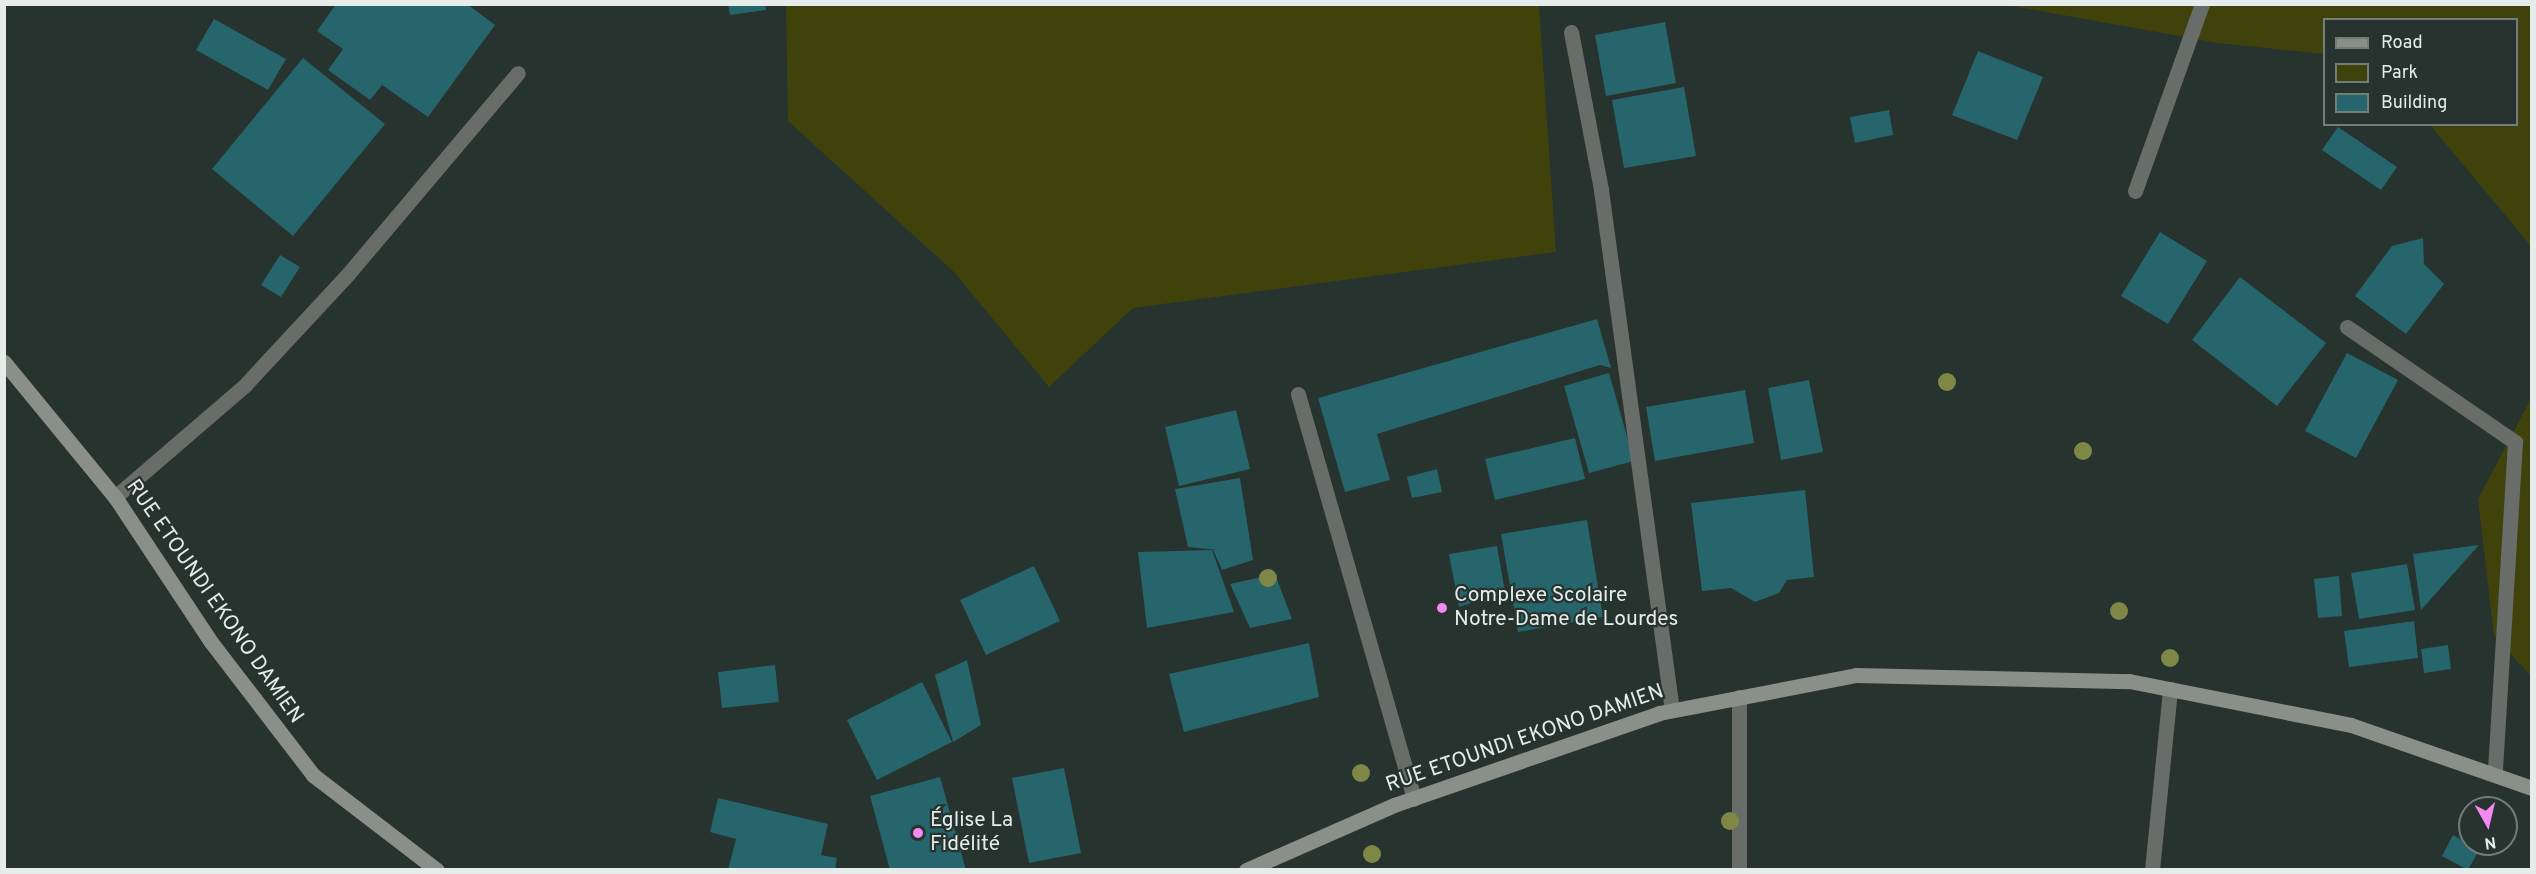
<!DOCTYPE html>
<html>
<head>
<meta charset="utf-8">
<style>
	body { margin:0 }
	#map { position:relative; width:2536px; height:874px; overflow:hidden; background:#26332f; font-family:Overpass,sans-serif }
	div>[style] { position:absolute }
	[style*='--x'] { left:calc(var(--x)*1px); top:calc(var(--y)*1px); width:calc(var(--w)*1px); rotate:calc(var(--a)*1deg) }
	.green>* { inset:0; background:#40420c }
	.building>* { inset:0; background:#25656b }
	.street>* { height:15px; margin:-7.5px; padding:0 7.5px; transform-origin:7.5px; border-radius:7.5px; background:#696d69 }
	.secondary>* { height:15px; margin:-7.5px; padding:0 7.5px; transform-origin:7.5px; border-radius:7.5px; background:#8a9089 }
	.trees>* { width:18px; height:18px; margin:-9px; border-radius:50%; background:#7f8747 }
	.dots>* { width:16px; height:16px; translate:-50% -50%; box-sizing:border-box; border:3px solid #26332f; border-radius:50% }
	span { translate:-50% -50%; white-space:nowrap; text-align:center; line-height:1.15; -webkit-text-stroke:4.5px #26332f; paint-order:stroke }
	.poi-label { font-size:21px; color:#e5ecea }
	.left { translate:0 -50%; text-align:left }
	.street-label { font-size:21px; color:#e5ecea }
	.frame { position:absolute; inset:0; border:6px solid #e5ecea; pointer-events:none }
	.legend { position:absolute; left:2323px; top:18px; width:195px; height:108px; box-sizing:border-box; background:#26332f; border:2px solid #727d7a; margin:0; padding:8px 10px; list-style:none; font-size:18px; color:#e5ecea }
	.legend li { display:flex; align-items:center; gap:12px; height:30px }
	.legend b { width:30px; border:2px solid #727d7a }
	.north { position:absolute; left:2458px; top:796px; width:60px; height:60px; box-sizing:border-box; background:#26332f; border:2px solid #727d7a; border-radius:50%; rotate:172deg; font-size:16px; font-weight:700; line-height:24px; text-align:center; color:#e5ecea }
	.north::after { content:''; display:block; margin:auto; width:21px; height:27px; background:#f389f1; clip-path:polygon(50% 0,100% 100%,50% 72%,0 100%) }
</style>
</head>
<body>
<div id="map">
	<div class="green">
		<div style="clip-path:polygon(786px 5px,1539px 5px,1556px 252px,1133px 308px,1049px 387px,954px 272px,788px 121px)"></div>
		<div style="clip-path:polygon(2007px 5px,2531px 5px,2531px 246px,2430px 125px,2516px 124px,2516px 20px,2324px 20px,2324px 54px,2218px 43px)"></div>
		<div style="clip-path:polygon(2531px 399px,2531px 676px,2494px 636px,2478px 499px)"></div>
	</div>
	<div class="building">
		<div style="clip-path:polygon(336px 4px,467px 4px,495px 25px,428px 117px,382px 85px,370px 100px,328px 70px,343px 49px,317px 31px)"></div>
		<div style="clip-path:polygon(728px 4px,765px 4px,766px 10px,730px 15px)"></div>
		<div style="clip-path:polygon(214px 19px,286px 59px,268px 90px,196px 50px)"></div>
		<div style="clip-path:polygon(1665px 22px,1676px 83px,1606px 96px,1595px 35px)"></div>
		<div style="clip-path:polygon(1978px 51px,2043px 77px,2017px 140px,1952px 115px)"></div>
		<div style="clip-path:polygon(303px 58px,385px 124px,293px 236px,212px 169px)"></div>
		<div style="clip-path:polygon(1684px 87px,1696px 156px,1624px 168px,1612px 100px)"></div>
		<div style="clip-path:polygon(1889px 110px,1893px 135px,1855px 143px,1850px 117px)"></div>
		<div style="clip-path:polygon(2338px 127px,2397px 167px,2381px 190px,2322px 150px)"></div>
		<div style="clip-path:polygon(2160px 232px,2207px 261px,2168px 324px,2121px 296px)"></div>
		<div style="clip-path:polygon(2423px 238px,2424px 264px,2444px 284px,2406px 334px,2355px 296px,2392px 246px)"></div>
		<div style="clip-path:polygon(280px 255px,300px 267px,281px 297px,261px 285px)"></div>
		<div style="clip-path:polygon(2240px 277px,2326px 343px,2277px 406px,2192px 340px)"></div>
		<div style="clip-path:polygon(1597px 319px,1611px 368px,1600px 365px,1377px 434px,1390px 480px,1345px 492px,1318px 398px)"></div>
		<div style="clip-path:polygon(2347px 353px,2398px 380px,2356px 458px,2305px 431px)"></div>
		<div style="clip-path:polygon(1609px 373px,1634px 461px,1589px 473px,1564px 386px)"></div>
		<div style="clip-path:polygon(1809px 380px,1823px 452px,1781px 460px,1768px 388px)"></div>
		<div style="clip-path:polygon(1745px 390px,1754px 443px,1655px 461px,1646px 407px)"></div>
		<div style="clip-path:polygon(1236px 410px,1250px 469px,1179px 486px,1165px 427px)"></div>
		<div style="clip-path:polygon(1575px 438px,1585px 479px,1495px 500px,1485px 459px)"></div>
		<div style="clip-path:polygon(1437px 469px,1442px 492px,1412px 498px,1407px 477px)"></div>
		<div style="clip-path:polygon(1240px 478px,1253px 560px,1222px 570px,1213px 550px,1218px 550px,1188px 547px,1175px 489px)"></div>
		<div style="clip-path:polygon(1805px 490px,1814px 577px,1787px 580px,1779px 593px,1755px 602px,1731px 588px,1702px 591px,1691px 503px)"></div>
		<div style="clip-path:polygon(1587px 520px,1603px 617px,1518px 632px,1501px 534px)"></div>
		<div style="clip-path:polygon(2479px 545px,2421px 610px,2413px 554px)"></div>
		<div style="clip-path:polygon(1497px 546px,1505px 592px,1459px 607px,1449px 554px)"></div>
		<div style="clip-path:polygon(1212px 550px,1234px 612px,1147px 628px,1138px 552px)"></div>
		<div style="clip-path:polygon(2407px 564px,2415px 610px,2359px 619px,2351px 573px)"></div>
		<div style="clip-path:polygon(1034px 566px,1060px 621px,986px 655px,960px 600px)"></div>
		<div style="clip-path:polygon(1275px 574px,1292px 619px,1250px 628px,1230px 584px)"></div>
		<div style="clip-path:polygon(2339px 576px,2342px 616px,2318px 618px,2314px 579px)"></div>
		<div style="clip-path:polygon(2414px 621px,2418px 658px,2349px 667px,2344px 631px)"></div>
		<div style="clip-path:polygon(1309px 643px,1319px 697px,1184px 732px,1169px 674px)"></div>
		<div style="clip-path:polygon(2448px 645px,2451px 669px,2424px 673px,2421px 649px)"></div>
		<div style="clip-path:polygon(967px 660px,981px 725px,953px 742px,935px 675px)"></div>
		<div style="clip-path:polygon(775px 665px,779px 702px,722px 708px,718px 672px)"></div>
		<div style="clip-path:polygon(922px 682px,952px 742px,877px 780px,847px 720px)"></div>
		<div style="clip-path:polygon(1064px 768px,1081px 853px,1029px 863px,1012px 778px)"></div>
		<div style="clip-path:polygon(940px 777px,966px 870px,890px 870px,870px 796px)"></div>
		<div style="clip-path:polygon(718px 798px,828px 824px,821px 855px,837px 858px,835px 870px,728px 870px,736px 839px,710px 832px)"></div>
		<div style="clip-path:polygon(2453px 835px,2479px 850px,2468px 870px,2442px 856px)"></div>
	</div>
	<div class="street">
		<div style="--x:1571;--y:32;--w:161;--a:79.2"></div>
		<div style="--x:1601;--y:190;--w:525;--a:82.23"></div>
		<div style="--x:2135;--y:191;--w:199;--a:-70.3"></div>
		<div style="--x:2347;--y:327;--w:204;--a:34.4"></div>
		<div style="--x:2515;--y:442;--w:332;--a:93.5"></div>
		<div style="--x:1298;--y:394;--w:421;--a:74"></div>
		<div style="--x:115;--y:497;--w:172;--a:-40.7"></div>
		<div style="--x:245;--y:385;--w:151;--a:-47.1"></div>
		<div style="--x:348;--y:274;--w:263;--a:-49.8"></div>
		<div style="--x:1739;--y:697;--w:173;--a:90"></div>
		<div style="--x:2152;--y:870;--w:182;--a:-84.3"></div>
	</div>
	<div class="secondary">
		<div style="--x:4;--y:362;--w:175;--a:50.6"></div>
		<div style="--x:115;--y:497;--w:174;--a:56.5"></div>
		<div style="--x:211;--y:642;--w:168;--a:52.5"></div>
		<div style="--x:313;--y:775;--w:156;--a:37.5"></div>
		<div style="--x:1246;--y:870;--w:162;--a:-23.7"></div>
		<div style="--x:1394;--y:805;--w:281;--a:-19.1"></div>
		<div style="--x:1659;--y:713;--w:201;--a:-10.9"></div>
		<div style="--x:1856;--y:675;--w:273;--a:1.3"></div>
		<div style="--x:2129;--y:681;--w:226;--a:11.2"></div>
		<div style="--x:2351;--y:725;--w:192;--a:19.2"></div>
	</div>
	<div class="trees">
		<div style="left:1947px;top:382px"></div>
		<div style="left:2083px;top:451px"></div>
		<div style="left:1268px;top:578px"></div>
		<div style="left:2119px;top:611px"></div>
		<div style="left:2170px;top:658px"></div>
		<div style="left:1361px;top:773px"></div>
		<div style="left:1730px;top:821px"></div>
		<div style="left:1372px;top:854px"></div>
	</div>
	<div class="dots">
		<div style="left:1442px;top:608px;background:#f389f1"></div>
		<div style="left:918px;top:833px;background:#f389f1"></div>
	</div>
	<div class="poi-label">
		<span class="left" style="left:1454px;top:608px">Complexe Scolaire<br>Notre-Dame de Lourdes</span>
		<span class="left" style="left:930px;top:833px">Église La<br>Fidélité</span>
	</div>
	<div class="street-label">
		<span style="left:214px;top:602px;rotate:55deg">RUE ETOUNDI EKONO DAMIEN</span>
		<span style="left:1525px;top:739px;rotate:-19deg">RUE ETOUNDI EKONO DAMIEN</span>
	</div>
	<div class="frame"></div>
	<ul class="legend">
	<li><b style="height:8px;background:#8a9089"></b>Road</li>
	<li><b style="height:16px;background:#40420c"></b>Park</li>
	<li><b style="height:16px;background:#25656b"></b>Building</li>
	</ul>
	<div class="north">N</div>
</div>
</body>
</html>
